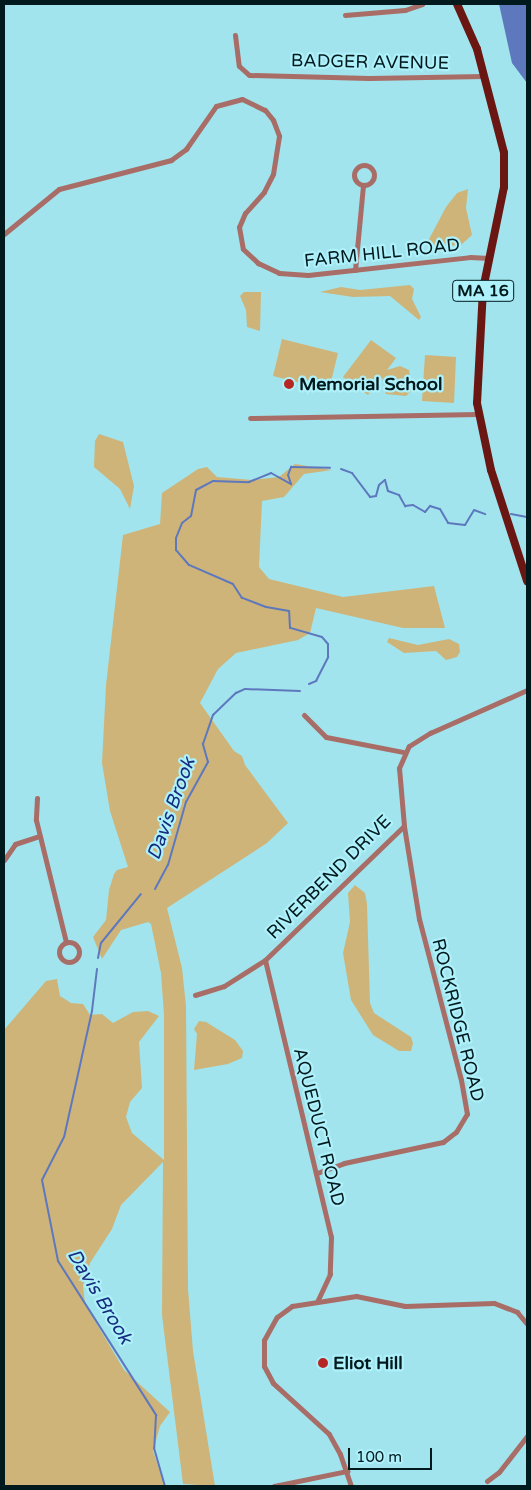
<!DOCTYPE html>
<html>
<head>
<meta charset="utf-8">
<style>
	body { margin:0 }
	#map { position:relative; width:531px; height:1490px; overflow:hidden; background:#a1e4ed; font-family:"Varela Round",sans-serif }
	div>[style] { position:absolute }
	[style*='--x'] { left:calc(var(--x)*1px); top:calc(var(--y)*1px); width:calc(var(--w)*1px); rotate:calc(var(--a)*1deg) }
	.green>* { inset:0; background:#ceb478 }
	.water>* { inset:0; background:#5e78be }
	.stream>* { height:2px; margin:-1px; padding:0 1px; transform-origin:1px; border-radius:1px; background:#5e78be }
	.street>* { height:5px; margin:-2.5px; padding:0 2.5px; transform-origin:2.5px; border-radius:2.5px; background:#a86d66 }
	.street>.ring { margin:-2.5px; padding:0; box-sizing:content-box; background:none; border:5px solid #a86d66; border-radius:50% }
	.primary>* { height:8px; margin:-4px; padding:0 4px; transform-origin:4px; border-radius:4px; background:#6a1714 }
	.dots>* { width:14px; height:14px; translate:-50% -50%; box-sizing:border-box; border:2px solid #aef1fb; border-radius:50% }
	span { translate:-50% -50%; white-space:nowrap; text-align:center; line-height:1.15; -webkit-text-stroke:4.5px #aef1fb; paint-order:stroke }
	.shield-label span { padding:1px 4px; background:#aef1fb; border:1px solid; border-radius:4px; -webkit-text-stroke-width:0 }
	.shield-label { font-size:16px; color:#00191d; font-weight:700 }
	.street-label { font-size:18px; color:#00191d }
	.poi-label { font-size:18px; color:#00191d; font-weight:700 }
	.left { translate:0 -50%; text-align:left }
	.water-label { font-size:19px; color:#172c7e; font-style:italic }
	.frame { position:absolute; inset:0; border:5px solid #00191d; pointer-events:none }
	.scale { position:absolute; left:348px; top:1448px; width:84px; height:22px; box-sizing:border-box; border:2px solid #00191d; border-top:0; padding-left:6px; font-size:15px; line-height:18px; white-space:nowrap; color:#00191d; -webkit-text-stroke:4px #aef1fb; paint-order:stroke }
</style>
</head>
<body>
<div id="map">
	<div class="green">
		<div style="clip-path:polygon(468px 189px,466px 208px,472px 235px,461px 245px,445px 246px,438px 253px,431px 251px,428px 241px,446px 207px,457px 193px)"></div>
		<div style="clip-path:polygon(410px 285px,414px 289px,412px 299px,421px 317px,419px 320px,390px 296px,353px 297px,320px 292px,341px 287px,360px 290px)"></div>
		<div style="clip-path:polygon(244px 292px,261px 292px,260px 331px,247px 327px,246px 310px,240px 296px)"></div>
		<div style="clip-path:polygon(282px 339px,338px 353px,329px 390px,273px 376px)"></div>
		<div style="clip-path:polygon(371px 340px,396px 358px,387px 370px,400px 366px,409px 370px,412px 390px,406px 396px,386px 394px,382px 377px,368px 395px,343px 377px)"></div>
		<div style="clip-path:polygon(425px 355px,456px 357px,454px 403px,422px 401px)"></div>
		<div style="clip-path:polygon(99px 434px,123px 442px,134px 486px,130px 509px,120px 489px,94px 467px,95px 441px)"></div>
		<div style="clip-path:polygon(295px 464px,332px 470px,304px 474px,284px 497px,262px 501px,259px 567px,269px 579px,343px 597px,434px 586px,445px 628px,403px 628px,316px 608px,310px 633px,298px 640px,236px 653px,218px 669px,200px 703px,234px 751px,242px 756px,245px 765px,288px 823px,267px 843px,167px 908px,182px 968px,186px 1006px,188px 1289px,193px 1351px,215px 1486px,183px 1484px,162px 1315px,163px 1162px,121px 1205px,112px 1229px,90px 1263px,83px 1286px,85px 1304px,124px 1370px,170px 1412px,160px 1426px,153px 1451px,165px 1486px,4px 1486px,4px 1030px,46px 981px,57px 979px,60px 996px,71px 1003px,83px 1004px,90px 1015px,102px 1014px,113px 1023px,133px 1012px,148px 1011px,159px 1016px,139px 1042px,142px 1088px,130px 1102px,126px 1117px,132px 1133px,164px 1160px,164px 1015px,161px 973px,151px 924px,148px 922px,121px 930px,102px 959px,93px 937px,106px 920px,109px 890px,114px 874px,117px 870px,128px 867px,110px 811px,102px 763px,106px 685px,123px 535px,160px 524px,162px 493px,198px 469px,207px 467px,217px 477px,252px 480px,279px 477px)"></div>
		<div style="clip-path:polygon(389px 638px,418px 645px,449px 639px,459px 644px,460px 652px,457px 657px,446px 660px,436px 651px,404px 653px,387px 642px)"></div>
		<div style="clip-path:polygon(355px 885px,365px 893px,367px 904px,370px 1003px,374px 1013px,411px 1037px,413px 1043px,411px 1051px,399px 1051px,373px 1035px,351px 1000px,343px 953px,350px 922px,348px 893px)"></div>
		<div style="clip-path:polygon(199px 1021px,206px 1022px,235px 1040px,243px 1051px,242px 1058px,228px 1064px,194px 1070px,197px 1034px,194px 1029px)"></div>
	</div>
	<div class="water">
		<div style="clip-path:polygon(499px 4px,527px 4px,527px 83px,512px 63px)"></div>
	</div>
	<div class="stream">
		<div style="--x:341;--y:469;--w:12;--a:20"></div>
		<div style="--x:352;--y:473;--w:30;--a:53"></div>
		<div style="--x:370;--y:497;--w:6;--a:-9"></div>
		<div style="--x:376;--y:496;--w:11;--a:-75"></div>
		<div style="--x:379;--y:485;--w:8;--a:-40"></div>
		<div style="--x:385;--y:480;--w:11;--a:75"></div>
		<div style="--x:388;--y:491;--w:12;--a:20"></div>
		<div style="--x:399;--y:495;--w:13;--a:61"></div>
		<div style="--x:405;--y:506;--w:8;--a:-7"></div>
		<div style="--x:413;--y:505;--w:14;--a:30"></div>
		<div style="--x:425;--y:512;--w:8;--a:-50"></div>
		<div style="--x:430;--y:506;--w:10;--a:17"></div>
		<div style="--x:440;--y:509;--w:16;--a:60"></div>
		<div style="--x:448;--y:523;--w:17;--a:7"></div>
		<div style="--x:465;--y:525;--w:17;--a:-59"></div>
		<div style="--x:474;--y:510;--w:12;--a:20"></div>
		<div style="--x:511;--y:514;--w:16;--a:11"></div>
		<div style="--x:309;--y:684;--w:8;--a:-23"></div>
		<div style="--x:316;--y:681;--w:27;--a:-63"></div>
		<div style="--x:328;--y:657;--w:13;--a:-90"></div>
		<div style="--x:328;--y:644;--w:9;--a:-131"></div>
		<div style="--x:322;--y:637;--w:33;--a:-164"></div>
		<div style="--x:290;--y:628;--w:17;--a:-93"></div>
		<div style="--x:289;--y:611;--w:23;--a:-170"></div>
		<div style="--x:266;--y:607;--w:26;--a:-159"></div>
		<div style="--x:242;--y:598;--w:17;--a:-123"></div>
		<div style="--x:233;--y:584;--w:48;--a:-156.6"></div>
		<div style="--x:189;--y:565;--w:20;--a:-131"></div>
		<div style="--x:176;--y:550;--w:12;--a:-90"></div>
		<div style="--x:176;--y:538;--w:16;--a:-68"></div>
		<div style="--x:182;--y:523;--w:11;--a:-38"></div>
		<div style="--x:191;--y:516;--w:26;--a:-79"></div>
		<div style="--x:196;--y:490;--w:19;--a:-28"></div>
		<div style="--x:213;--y:481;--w:36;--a:2"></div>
		<div style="--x:249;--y:482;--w:24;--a:-22"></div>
		<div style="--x:271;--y:473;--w:23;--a:29"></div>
		<div style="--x:291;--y:484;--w:9;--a:-108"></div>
		<div style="--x:288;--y:475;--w:9;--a:-69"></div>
		<div style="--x:291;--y:467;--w:39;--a:1"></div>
		<div style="--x:155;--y:889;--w:27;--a:-62"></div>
		<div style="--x:168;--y:865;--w:66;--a:-74.1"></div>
		<div style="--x:186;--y:802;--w:46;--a:-61.2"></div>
		<div style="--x:208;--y:762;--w:19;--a:-106"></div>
		<div style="--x:203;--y:744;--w:31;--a:-71"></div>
		<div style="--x:213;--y:715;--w:32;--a:-44"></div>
		<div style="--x:236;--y:693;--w:10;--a:-24"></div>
		<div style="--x:245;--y:689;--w:55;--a:2.1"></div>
		<div style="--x:98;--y:958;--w:15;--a:-79"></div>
		<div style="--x:101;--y:943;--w:63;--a:-50.8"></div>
		<div style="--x:97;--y:969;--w:42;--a:96.8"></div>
		<div style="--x:92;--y:1011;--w:129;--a:102.5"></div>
		<div style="--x:64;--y:1137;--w:48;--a:117.1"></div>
		<div style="--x:42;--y:1180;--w:83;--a:78.8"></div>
		<div style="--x:58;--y:1261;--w:183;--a:57.5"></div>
		<div style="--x:156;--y:1415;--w:33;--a:93"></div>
		<div style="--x:154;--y:1448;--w:40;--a:74"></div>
	</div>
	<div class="street">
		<div style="--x:345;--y:15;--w:60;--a:-4.8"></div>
		<div style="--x:405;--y:10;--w:18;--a:-19"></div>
		<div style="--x:235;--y:35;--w:31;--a:83"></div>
		<div style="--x:239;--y:66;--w:13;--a:42"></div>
		<div style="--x:249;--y:75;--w:120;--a:1.4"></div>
		<div style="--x:369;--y:78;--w:115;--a:-1"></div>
		<div class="ring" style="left:354px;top:165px;width:15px;height:15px"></div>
		<div style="--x:4;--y:234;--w:71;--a:-39.3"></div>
		<div style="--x:59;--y:189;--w:116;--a:-14.5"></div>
		<div style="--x:171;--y:160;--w:19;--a:-36"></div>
		<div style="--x:186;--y:149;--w:52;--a:-55.1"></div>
		<div style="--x:216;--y:106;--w:27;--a:-15"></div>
		<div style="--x:242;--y:99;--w:25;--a:26"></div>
		<div style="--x:265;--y:110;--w:13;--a:51"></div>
		<div style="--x:273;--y:120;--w:17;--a:69"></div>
		<div style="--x:279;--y:136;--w:38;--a:99"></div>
		<div style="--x:273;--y:174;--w:20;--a:117"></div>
		<div style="--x:264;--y:192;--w:28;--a:132"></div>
		<div style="--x:245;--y:213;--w:15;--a:113"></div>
		<div style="--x:239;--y:227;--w:22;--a:80"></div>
		<div style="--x:243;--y:249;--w:21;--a:43"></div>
		<div style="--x:258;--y:263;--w:23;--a:25"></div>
		<div style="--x:279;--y:273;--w:29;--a:4"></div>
		<div style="--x:308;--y:275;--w:163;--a:-6.3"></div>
		<div style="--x:470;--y:257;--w:19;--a:3"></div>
		<div style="--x:355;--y:270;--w:84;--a:-84.6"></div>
		<div style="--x:250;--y:418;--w:228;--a:-1"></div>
		<div style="--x:304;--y:715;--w:31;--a:45"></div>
		<div style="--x:326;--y:737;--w:78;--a:11"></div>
		<div style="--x:37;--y:798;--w:22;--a:93"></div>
		<div style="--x:36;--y:820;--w:126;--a:76.2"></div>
		<div style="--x:4;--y:860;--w:19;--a:-55"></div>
		<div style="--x:15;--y:844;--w:26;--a:-18"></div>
		<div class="ring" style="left:59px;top:942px;width:15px;height:15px"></div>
		<div style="--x:265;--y:960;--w:285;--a:76.6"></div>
		<div style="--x:331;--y:1237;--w:37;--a:92"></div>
		<div style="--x:330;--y:1274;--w:29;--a:115"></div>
		<div style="--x:195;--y:995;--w:30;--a:-17"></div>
		<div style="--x:224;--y:986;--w:49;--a:-32.4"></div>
		<div style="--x:265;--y:960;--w:193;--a:-44"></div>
		<div style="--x:404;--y:826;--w:58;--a:-94.9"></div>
		<div style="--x:399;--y:768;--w:24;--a:-66"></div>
		<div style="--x:409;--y:746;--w:25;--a:-32"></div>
		<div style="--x:430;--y:733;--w:106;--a:-23.9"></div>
		<div style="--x:317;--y:1173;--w:29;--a:-20"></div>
		<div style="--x:344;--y:1163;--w:101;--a:-12"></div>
		<div style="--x:443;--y:1142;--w:16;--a:-38"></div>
		<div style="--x:456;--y:1132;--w:21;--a:-59"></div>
		<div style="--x:467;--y:1114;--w:35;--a:-100"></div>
		<div style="--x:461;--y:1080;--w:166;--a:-104.6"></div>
		<div style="--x:419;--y:919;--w:94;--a:-99.2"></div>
		<div style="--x:487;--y:1481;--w:15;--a:-37"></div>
		<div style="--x:499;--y:1472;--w:46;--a:-52.1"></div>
		<div style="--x:274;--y:1486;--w:75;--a:-11.6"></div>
		<div style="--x:351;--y:1486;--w:34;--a:-109"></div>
		<div style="--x:340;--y:1454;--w:23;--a:-119"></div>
		<div style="--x:329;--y:1434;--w:76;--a:-137.7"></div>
		<div style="--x:273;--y:1383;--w:19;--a:-118"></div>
		<div style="--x:264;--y:1366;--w:26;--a:-90"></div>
		<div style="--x:264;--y:1340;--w:26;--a:-61"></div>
		<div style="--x:277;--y:1317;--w:19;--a:-36"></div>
		<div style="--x:292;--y:1306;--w:65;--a:-8.9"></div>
		<div style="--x:356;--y:1296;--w:50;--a:11.5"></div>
		<div style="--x:405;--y:1306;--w:89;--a:-1.9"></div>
		<div style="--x:494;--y:1303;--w:25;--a:21"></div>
		<div style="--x:517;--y:1312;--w:16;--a:50"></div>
	</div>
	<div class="primary">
		<div style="--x:457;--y:4;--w:49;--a:66"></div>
		<div style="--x:477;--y:49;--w:107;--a:75.4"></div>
		<div style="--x:504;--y:153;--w:34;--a:90"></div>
		<div style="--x:504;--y:187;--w:104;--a:101.6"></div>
		<div style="--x:483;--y:289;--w:114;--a:93"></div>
		<div style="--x:477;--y:403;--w:68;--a:78.2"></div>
		<div style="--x:491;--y:470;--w:117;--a:72"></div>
	</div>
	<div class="dots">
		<div style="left:289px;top:384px;background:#b62624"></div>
		<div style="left:323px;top:1363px;background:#b62624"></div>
	</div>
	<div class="shield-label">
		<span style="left:483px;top:291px">MA 16</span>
	</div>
	<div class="street-label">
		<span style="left:370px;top:62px;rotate:1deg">BADGER AVENUE</span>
		<span style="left:382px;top:253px;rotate:-6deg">FARM HILL ROAD</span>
		<span style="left:329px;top:877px;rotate:-45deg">RIVERBEND DRIVE</span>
		<span style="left:458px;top:1020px;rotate:76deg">ROCKRIDGE ROAD</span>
		<span style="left:319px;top:1127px;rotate:76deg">AQUEDUCT ROAD</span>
	</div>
	<div class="poi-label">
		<span class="left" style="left:299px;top:384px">Memorial School</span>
		<span class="left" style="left:333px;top:1363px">Eliot Hill</span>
	</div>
	<div class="water-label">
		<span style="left:172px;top:809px;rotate:-70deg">Davis Brook</span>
		<span style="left:99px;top:1297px;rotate:59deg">Davis Brook</span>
	</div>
	<div class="frame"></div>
	<div class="scale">100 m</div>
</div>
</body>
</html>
